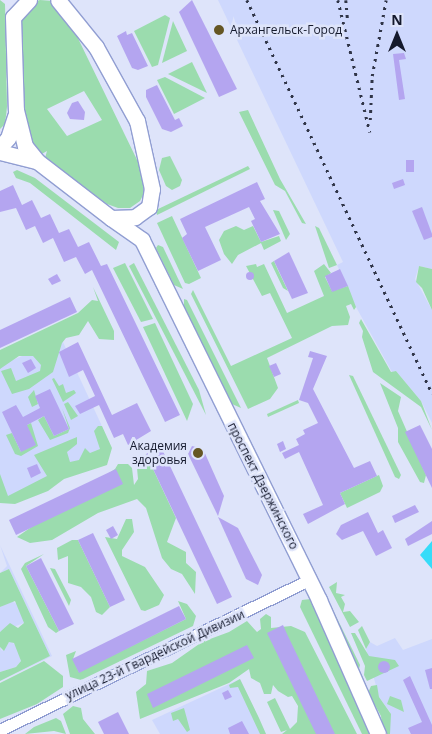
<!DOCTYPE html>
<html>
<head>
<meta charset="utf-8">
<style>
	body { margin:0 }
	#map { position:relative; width:432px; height:734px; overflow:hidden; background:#dee4fa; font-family:"Open Sans",sans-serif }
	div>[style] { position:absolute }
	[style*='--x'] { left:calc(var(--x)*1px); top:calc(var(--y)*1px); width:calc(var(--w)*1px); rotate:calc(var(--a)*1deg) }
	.built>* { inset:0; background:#ced8fd }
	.green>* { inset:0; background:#9bdcae }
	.water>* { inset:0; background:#36dcf9 }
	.building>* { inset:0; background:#b4a5f0 }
	.round { border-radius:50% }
	.roads { filter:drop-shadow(1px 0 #919ed2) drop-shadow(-1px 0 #919ed2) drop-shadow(0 1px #919ed2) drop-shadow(0 -1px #919ed2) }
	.minor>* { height:11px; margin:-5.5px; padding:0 5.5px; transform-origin:5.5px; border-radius:5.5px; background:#fff }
	.major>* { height:15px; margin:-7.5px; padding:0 7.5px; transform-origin:7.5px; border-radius:7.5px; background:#fff }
	.rail>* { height:2.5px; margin-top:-1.25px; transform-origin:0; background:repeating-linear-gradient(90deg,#303548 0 2.5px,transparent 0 7.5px) }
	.dots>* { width:14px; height:14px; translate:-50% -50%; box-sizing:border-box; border:2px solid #dee4fa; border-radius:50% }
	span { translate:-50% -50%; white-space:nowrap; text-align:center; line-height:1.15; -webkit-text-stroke:5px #dee4fa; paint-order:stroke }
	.poi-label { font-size:12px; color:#151a2d }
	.left { translate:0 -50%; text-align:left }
	.right { translate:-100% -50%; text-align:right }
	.street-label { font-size:12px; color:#151a2d }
	.north { position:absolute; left:372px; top:10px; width:50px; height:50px; -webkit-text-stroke:4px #dee4fa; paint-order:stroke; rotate:0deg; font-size:14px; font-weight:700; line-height:20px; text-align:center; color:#151a2d }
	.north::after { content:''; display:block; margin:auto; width:18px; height:22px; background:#151a2d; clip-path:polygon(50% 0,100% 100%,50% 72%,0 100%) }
</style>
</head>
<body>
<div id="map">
	<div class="built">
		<div style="clip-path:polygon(218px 0,432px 0,432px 269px,419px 266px,415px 279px,432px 310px,432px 423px,421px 401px,396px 371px,392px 372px,356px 307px,337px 265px,343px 262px)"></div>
		<div style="clip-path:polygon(62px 340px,101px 424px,110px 454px,5px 502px,0 491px,0 365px)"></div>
		<div style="clip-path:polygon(0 545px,52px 656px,0 682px,50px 656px,9px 569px,0 573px,7px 566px)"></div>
		<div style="clip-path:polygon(10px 601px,18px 604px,24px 623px,0 632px,0 607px)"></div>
		<div style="clip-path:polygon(395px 638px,403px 650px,432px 639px,432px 734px,390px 734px,390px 712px,379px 697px,366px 649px,370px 642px,377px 646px)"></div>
		<div style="clip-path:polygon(10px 641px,16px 645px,21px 661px,16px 667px,0 672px,0 647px,2px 651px)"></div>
		<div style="clip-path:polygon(240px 679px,266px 734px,160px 734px,152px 720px)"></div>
	</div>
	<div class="green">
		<div style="clip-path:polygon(0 0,5px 4px,7px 107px,5px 124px,0 129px)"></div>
		<div style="clip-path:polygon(evenodd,40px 0,53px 1px,72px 26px,141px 168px,144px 193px,140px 201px,130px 208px,118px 208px,107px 204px,45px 158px,47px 151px,40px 155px,35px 152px,24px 121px,20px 23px,31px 3px,40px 0,84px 91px,102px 120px,67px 136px,47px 109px,84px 91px)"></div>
		<div style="clip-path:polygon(165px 15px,170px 18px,158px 65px,152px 67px,134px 31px)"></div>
		<div style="clip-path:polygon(173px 21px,187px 51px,162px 63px)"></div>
		<div style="clip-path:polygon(192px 62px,207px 93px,168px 74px)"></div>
		<div style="clip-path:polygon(165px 77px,205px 98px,174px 114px,157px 80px)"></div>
		<div style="clip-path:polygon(248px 110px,280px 179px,306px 224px,302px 223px,285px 191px,275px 185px,239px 112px)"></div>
		<div style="clip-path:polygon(170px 156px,182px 180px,180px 186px,172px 190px,166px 186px,159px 170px,162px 158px)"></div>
		<div style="clip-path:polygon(248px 166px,250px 169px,157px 215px,156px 210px)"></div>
		<div style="clip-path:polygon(17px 170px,35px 178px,119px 242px,116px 250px,30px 183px,16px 178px,13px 172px)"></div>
		<div style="clip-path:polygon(273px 210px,279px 211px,290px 234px,286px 240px)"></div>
		<div style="clip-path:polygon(172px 216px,201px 278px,189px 284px,185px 283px,157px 223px)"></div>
		<div style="clip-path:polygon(236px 226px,244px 230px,253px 226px,261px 242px,279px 236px,281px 241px,264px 250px,261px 243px,238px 255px,232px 264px,224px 254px,219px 240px,224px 231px)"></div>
		<div style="clip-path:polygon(315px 226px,319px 228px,337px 265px,329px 268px)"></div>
		<div style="clip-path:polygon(158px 245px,163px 247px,183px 289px,174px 285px,156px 248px)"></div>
		<div style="clip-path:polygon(274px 261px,277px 268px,288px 291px,283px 288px,271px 263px)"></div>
		<div style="clip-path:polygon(125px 263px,153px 319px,141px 322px,113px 268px)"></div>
		<div style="clip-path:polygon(134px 263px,199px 390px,206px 415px,129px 266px)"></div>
		<div style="clip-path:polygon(256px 264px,257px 267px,264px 264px,287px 313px,324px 296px,314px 271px,324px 264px,331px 273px,325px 277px,332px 291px,348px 286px,356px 307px,354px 310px,351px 304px,346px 306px,350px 317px,348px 325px,332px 326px,267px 358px,278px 388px,270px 399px,248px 409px,191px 294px,193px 290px,231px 366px,292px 338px,270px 293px,262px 296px,246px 266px)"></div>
		<div style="clip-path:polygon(419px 266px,432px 269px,432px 310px,422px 288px,416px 282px)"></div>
		<div style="clip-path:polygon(93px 287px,114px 331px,114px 340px,99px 339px,88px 321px,79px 335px,66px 338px,62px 343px,53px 372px,29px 389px,12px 394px,1px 371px,11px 368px,16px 381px,40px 371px,41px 365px,33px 356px,19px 356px,0 369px,0 350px,78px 313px,92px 300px,98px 301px)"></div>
		<div style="clip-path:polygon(184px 299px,187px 300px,241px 408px,232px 404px,184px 308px)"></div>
		<div style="clip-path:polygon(361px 319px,391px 372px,396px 371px,421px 401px,432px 430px,421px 407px,373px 372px,362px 337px,363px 331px,359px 323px)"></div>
		<div style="clip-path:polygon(155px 323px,193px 404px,187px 421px,143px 327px)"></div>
		<div style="clip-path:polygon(349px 375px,353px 376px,401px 475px,399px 479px,395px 477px)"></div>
		<div style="clip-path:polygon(54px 378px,59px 386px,63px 384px,66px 393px,74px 390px,76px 393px,63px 402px,52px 379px)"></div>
		<div style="clip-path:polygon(380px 383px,401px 397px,398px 411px,426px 475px,424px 483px,420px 482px,398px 442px,398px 428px)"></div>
		<div style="clip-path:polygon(34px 390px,38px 404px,32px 407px,28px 397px)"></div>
		<div style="clip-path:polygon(298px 400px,299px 403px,268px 417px,267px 414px)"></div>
		<div style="clip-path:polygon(68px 402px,78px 416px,71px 420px,64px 404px)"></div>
		<div style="clip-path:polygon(62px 408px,70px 428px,68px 433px,50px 440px,38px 420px,44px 416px,54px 436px,69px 429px)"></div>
		<div style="clip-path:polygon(31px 423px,38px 446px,21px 456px,15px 454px,6px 435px,12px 433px,21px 452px,27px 425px)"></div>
		<div style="clip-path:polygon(98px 426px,102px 426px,112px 448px,107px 465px,64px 479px,48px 491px,15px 504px,0 503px,0 474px,8px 496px,47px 476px,34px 455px,77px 437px,77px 444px,67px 452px,70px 462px,79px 460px,85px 448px,90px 453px,100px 449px,94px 431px)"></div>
		<div style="clip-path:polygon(146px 454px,176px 518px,167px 542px,186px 552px,186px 563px,196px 572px,195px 594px,182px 574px,171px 569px,162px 558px,146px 508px,137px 499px,98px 513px,52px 540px,30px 543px,17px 537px,115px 469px,118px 464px,128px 464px,132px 468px,134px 485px,138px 479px,137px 468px)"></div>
		<div style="clip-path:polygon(379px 475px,383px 486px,380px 492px,347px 508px,340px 493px)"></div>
		<div style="clip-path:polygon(126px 519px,132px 519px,134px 532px,122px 550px,122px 556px,145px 567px,164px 595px,159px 605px,145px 611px,141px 610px,105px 537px,117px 539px)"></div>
		<div style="clip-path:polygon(72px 540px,78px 540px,110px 607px,102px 615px,96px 612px,91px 597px,81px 587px,68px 583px,68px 556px,58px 560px,57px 548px)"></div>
		<div style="clip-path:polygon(44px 554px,26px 566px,59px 631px,56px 633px,48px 627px,21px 569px,25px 563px)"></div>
		<div style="clip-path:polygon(50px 568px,55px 569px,71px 600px,69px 606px)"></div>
		<div style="clip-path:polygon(9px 569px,50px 656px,0 681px,0 672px,16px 667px,21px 661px,14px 643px,9px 642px,4px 651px,0 647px,0 632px,10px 623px,18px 628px,24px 623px,15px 601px,0 607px,0 573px)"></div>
		<div style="clip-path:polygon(337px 582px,336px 593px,345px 595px,341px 597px,345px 604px,343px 612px,350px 611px,359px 622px,350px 627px,329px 587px)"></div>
		<div style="clip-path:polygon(311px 599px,371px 734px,362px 734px,300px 607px,302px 600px)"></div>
		<div style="clip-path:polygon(178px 601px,187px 604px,196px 616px,193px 626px,81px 680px,70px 677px,66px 655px,76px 651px,73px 659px,79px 672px,186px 619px)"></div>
		<div style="clip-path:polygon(329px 602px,360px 665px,359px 669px,344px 638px)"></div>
		<div style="clip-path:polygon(266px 614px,271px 617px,271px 628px,291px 626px,305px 632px,357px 734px,282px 734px,287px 730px,281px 732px,267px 702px,275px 698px,290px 729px,297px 722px,298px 706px,292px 696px,288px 697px,278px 691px,273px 685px,271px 694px,264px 694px,260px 683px,251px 678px,249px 669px,229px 683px,140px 719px,136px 692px,146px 684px,147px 671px,172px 663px,202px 642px,229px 632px,247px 621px,257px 632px,261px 629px,260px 619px)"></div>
		<div style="clip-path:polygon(362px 626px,370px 642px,366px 649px,358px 630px)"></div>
		<div style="clip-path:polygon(351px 633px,355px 633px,369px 656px,395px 660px,399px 666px,367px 681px,364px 675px,365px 666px)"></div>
		<div style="clip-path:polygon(44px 661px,63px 676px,63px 687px,37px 704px,0 719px,0 683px)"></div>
		<div style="clip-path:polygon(240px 679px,259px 718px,266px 734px,260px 734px,238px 687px,230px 688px,229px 685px)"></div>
		<div style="clip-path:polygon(377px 685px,379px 697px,391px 714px,390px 734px,383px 734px,381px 716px,368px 693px,371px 686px)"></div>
		<div style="clip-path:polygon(390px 696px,401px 700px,404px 712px,387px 704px)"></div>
		<div style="clip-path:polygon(73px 706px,81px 708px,83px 719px,95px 734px,70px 734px,63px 714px)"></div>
		<div style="clip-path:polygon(184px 708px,190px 730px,187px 732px,178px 719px,173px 721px,171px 713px)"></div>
		<div style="clip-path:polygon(56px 718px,61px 721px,66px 734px,54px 731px,25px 734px,34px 727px)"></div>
	</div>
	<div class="water">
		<div style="clip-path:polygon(432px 541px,432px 569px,420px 555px)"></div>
	</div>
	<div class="building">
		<div style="clip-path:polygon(192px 0,237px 89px,219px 97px,179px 12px)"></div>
		<div style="clip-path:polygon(126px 31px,127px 35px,132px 33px,148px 66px,138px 70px,132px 68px,117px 36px)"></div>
		<div style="clip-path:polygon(404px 53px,406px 59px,399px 60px,405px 99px,399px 100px,393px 54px)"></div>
		<div style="clip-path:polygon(157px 85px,175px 120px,179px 118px,183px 126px,171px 132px,162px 129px,146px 97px,146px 90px)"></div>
		<div style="clip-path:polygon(78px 101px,85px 112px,84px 120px,70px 119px,67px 113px,72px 103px)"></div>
		<div style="clip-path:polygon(406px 160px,414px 160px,414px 172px,406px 172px)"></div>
		<div style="clip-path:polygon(403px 179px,405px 185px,394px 189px,392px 183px)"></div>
		<div style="clip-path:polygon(257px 182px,265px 199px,260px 201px,280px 234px,261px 242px,251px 221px,255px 219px,249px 207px,205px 227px,221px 260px,198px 271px,182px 238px,187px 234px,180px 219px)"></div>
		<div style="clip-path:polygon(13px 185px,22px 205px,32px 200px,41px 218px,50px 214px,59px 233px,69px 229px,78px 247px,89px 242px,101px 266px,107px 264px,180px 415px,165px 422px,92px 270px,85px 274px,76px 257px,64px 262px,53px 238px,43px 243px,35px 226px,26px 230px,16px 208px,0 212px,0 191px)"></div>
		<div style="clip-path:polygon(422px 207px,432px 234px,432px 237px,424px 240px,412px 211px)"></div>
		<div style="clip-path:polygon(289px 252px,308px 293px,292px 299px,274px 261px)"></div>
		<div style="clip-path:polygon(340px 269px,348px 286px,332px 292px,325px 276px)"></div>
		<div class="round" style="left:246px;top:272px;width:8px;height:8px"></div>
		<div style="clip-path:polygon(57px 274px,61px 281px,52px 285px,48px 279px)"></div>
		<div style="clip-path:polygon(70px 297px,77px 312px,0 348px,0 330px)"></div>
		<div style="clip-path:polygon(78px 342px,112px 415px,137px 403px,151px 431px,128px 445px,123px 434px,114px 438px,99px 405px,80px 414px,75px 406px,95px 396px,83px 370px,69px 377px,59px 352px)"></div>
		<div style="clip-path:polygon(310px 351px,327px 356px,313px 389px,354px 468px,370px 461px,377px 476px,340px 493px,345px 504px,308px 524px,303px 514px,323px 505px,299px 452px,285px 459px,282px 453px,299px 445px,296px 439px,305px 434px,303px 430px,318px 423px,308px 403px,299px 400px,313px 358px,308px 357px)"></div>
		<div style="clip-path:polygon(31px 359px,36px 368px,28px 373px,22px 363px)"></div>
		<div style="clip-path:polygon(276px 363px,281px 374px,274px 377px,269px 366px)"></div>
		<div style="clip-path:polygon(50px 389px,69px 429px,54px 436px,44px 416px,27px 425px,36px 445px,21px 452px,2px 412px,16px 405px,23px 417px,40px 408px,35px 396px)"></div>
		<div style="clip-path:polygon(420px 425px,432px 449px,432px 488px,405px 432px)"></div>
		<div style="clip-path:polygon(283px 441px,286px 449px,280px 452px,277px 444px)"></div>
		<div style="clip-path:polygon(192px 446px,203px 449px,224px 496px,218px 516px,188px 454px)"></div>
		<div style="clip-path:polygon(161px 447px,232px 597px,217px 604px,146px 454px)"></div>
		<div style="clip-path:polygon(37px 464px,41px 473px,31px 478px,27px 468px)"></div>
		<div style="clip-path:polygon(116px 469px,123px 484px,16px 535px,9px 520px)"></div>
		<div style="clip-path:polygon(415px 505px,419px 512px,395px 523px,392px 516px)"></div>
		<div style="clip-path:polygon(368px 512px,378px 533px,383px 530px,392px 548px,376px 556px,363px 531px,342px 540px,336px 534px,341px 525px)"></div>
		<div style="clip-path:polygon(218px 517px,238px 528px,262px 575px,258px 585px,246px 579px)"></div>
		<div style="clip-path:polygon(432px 521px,432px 534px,408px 546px,405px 539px)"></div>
		<div style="clip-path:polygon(113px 526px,118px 535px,111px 539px,106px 530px)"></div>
		<div style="clip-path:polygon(93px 533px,125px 600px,110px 607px,78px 540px)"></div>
		<div style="clip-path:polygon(41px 558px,74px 624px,59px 631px,26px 566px)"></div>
		<div style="clip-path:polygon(179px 606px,186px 619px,79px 673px,72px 659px)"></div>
		<div style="clip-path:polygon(283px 625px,287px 634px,335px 734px,316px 734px,267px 633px)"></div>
		<div style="clip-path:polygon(247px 645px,254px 658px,153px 708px,147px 694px)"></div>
		<div class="round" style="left:378px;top:661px;width:12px;height:12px"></div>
		<div style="clip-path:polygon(432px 668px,432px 689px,430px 689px,425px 670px)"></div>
		<div style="clip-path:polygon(410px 676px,432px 725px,432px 734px,411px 734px,408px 728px,422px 722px,403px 680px)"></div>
		<div style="clip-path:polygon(228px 690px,232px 697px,225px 700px,222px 693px)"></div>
		<div style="clip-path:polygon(118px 712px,129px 734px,104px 734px,98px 722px)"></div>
		<div style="clip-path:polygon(242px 721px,249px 734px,230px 734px,228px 728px)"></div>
	</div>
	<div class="roads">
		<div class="minor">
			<div style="--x:0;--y:730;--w:343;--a:-25.9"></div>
		</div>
		<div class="major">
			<div style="--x:29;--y:0;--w:23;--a:133"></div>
			<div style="--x:13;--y:17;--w:93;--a:88.2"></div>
			<div style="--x:16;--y:110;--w:37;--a:76"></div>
			<div style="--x:25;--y:146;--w:19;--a:51"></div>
			<div style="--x:37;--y:161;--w:93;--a:37.6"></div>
			<div style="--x:111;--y:218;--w:24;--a:-2"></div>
			<div style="--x:135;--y:217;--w:17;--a:-36"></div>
			<div style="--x:149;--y:207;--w:18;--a:-81"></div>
			<div style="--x:152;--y:189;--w:70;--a:-102.4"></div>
			<div style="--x:137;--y:121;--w:85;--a:-119"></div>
			<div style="--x:96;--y:47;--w:60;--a:-129"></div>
			<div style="--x:0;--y:147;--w:12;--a:-48"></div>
			<div style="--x:8;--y:138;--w:23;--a:-72"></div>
			<div style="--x:0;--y:152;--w:38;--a:14"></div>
			<div style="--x:111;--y:218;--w:38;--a:35"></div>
			<div style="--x:142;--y:240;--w:401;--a:63.8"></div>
			<div style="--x:319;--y:600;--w:146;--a:66.2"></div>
		</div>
	</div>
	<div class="rail">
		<div style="--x:247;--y:0;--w:435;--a:64.8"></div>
		<div style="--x:338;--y:0;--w:136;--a:76.4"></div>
		<div style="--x:346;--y:0;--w:21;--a:85"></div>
		<div style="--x:370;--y:120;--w:44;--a:-87.4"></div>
		<div style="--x:372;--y:76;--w:77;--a:-79.6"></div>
	</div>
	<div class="dots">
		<div style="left:219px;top:30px;background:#655623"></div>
		<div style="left:198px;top:453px;background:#655623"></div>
	</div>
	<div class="poi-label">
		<span class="left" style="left:230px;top:30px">Архангельск-Город</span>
		<span class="right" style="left:187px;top:453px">Академия<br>здоровья</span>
	</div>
	<div class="street-label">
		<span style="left:263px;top:486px;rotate:63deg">проспект Дзержинского</span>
		<span style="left:155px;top:655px;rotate:-25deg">улица 23-й Гвардейской Дивизии</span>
	</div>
	<div class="north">N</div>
</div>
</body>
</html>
